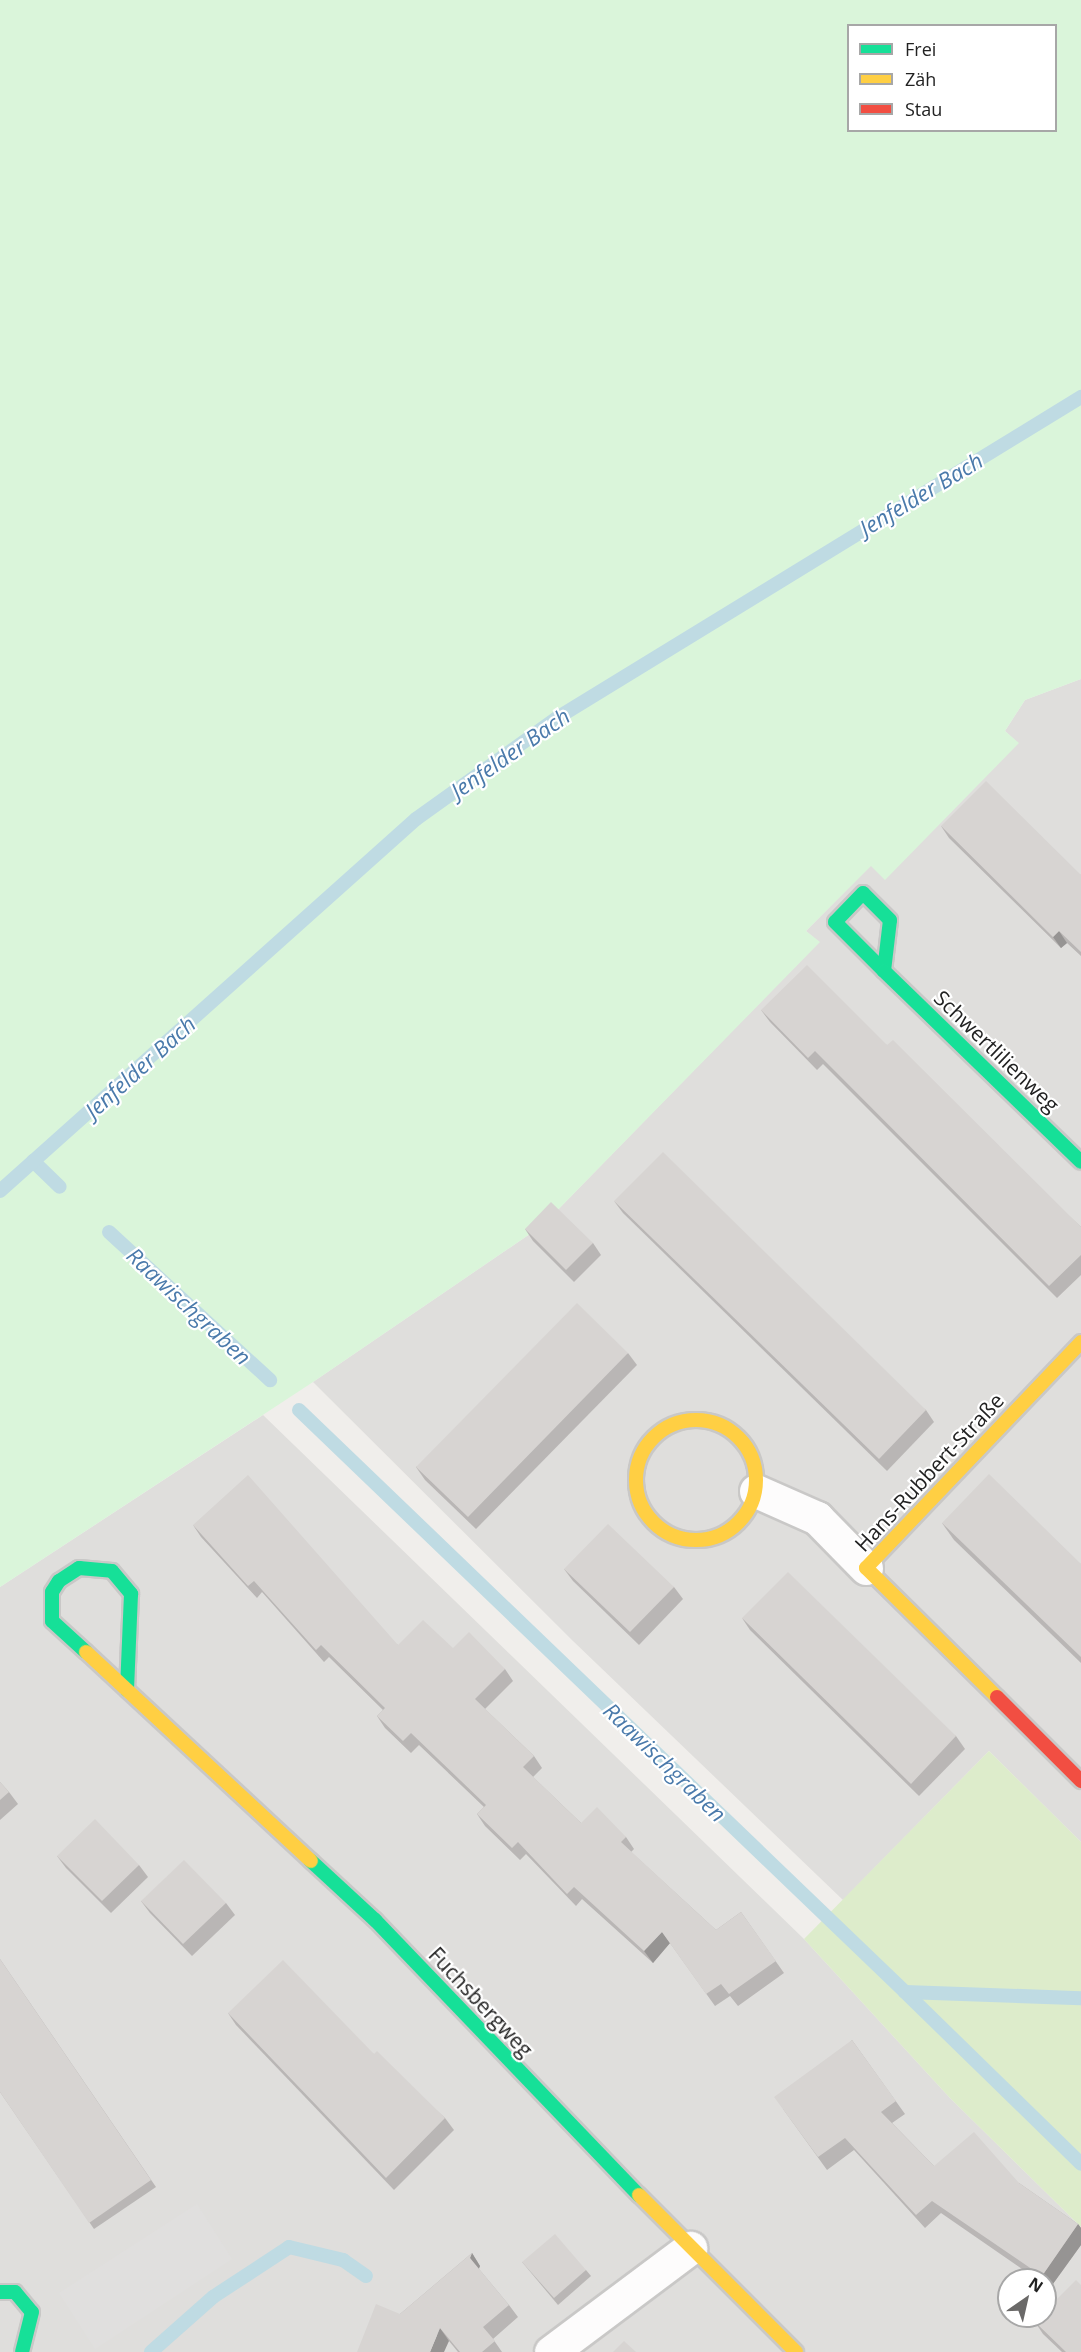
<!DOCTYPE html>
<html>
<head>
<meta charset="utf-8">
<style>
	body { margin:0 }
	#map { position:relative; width:1081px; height:2352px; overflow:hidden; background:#f0eeeb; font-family:"Open Sans",sans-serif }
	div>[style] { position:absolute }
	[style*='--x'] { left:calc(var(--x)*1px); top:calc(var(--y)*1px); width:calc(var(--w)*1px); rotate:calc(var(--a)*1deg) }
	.residential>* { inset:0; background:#dfdedc }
	.grass>* { inset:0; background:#ddeccb }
	.park>* { inset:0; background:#daf5da }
	.parking>* { inset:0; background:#e0dfde }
	.stream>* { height:14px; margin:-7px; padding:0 7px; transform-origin:7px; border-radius:7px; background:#bfdbe3 }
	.roads { filter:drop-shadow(2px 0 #c9c8c7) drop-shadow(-2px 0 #c9c8c7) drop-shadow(0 2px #c9c8c7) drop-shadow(0 -2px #c9c8c7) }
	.street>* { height:33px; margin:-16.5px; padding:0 16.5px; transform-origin:16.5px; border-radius:16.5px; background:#fdfcfc }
	.fast>* { height:14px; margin:-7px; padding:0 7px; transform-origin:7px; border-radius:7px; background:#16e098 }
	.slow>* { height:14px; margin:-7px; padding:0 7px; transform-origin:7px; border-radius:7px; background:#ffcf43 }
	.slow>.ring { margin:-7px; padding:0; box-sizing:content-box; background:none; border:14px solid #ffcf43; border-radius:50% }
	.jam>* { height:14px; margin:-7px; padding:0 7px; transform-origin:7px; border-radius:7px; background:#f24e42 }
	.wall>* { inset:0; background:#b9b6b5 }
	.shaded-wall>* { inset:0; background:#969493 }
	.building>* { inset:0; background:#d7d4d2 }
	span { translate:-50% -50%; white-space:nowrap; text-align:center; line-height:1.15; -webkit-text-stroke:4.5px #fff; paint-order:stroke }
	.street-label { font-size:21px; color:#222 }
	.water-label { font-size:22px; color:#4a7aab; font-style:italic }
	.legend { position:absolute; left:847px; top:24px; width:210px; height:108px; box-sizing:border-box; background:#fff; border:2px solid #a7a7a7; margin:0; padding:8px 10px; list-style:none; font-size:18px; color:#222 }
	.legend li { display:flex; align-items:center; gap:12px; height:30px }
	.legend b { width:30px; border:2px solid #a7a7a7 }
	.north { position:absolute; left:997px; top:2268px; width:60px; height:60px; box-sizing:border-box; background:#fff; border:2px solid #a7a7a7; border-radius:50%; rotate:34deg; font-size:16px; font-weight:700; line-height:24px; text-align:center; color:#222 }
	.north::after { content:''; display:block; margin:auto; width:21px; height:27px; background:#6a6968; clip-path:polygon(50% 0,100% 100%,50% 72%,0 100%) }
</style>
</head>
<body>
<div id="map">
	<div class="residential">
		<div style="clip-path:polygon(1081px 679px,1081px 1842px,989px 1751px,843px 1900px,573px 1641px,313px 1382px,543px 1225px,819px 942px,806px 931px,871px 865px,885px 879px,1018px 743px,1005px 731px,1025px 700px)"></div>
		<div style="clip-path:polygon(evenodd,263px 1415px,804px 1939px,950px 2098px,1081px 2227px,1081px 2352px,0 2352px,0 1587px,263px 1415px,1009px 2280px,1045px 2280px,1045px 2316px,1009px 2316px,1009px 2280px)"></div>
	</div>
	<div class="grass">
		<div style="clip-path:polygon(989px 1751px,1081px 1842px,1081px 2227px,950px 2098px,804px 1939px)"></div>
	</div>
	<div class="park">
		<div style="clip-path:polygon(evenodd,0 0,1081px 0,1081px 679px,1025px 700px,1005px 731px,1019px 743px,885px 880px,871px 866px,806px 931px,820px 942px,543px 1225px,313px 1382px,0 1587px,0 0,848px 26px,1056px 26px,1056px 130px,848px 130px,848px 26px)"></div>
	</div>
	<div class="parking">
		<div style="clip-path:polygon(197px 2204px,232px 2259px,95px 2349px,59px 2293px)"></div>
	</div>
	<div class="stream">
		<div style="--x:33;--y:1161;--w:37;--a:44"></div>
		<div style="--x:0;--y:1191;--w:558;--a:-41.8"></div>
		<div style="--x:416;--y:819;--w:173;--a:-35.6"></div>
		<div style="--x:557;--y:718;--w:615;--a:-31.49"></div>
		<div style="--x:109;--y:1232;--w:219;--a:42.6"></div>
		<div style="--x:299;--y:1410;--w:840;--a:43.84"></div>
		<div style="--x:905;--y:1992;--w:176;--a:2"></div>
		<div style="--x:905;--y:1992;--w:246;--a:44.3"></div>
		<div style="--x:151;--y:2352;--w:83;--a:-41.6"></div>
		<div style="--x:213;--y:2297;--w:91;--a:-33.3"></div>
		<div style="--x:289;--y:2247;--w:56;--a:13.5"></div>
		<div style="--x:343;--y:2260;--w:28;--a:35"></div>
	</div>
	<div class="roads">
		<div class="street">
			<div style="--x:756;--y:1491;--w:67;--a:23.9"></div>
			<div style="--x:817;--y:1518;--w:70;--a:45.6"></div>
			<div style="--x:551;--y:2352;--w:174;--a:-36.8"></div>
		</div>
		<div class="fast">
			<div style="--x:884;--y:971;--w:51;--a:-83.3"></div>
			<div style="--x:890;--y:920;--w:38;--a:-135"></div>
			<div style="--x:863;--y:893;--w:40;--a:134"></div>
			<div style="--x:835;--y:922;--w:69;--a:45"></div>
			<div style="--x:884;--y:971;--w:274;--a:44.1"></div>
			<div style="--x:86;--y:1652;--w:46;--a:-137.6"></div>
			<div style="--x:52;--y:1621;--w:29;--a:-90"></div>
			<div style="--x:52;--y:1592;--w:13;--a:-58"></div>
			<div style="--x:59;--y:1581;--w:24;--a:-33"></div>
			<div style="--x:79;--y:1568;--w:33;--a:5"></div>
			<div style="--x:112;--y:1571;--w:30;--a:50"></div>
			<div style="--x:131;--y:1594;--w:96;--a:92.4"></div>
			<div style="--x:311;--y:1861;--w:87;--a:42.7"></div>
			<div style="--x:375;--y:1920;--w:381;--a:46.2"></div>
			<div style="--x:0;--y:2292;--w:15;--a:0"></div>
			<div style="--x:15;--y:2292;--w:26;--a:50"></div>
			<div style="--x:32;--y:2312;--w:41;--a:104"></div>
		</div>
		<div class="slow">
			<div class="ring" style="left:636px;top:1420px;width:106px;height:106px"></div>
			<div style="--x:86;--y:1652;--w:307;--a:42.9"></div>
			<div style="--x:997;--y:1697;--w:184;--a:-135.4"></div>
			<div style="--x:866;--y:1568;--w:312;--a:-46.4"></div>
			<div style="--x:639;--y:2195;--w:222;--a:45"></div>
		</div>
		<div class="jam">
			<div style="--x:997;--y:1697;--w:119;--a:45"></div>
		</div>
	</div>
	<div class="wall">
		<div style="clip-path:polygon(941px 826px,1081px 875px,1081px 956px,1067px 943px,1061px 948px,949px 838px)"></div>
		<div style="clip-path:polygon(761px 1010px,887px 1045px,1081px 1227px,1081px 1275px,1057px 1298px,823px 1064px,817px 1070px,770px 1022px)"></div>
		<div style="clip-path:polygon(614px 1201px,926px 1410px,934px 1422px,887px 1471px,623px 1213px)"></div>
		<div style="clip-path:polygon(525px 1229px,593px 1243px,601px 1255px,574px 1282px,533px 1241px)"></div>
		<div style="clip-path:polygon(628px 1353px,637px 1365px,476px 1529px,425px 1480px,416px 1467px)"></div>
		<div style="clip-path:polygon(942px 1523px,1081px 1564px,1081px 1663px,954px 1540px)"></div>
		<div style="clip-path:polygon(193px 1525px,398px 1645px,453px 1648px,505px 1669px,513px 1681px,485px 1709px,534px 1756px,542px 1768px,533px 1777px,581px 1823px,626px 1837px,634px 1849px,631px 1852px,716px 1930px,741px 1912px,784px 1973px,738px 2006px,730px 1996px,715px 2006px,670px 1943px,653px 1963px,582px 1899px,576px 1906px,526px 1854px,520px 1860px,485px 1826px,477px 1814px,484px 1807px,419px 1745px,411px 1753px,385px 1728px,377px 1716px,383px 1710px,329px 1657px,324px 1662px,262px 1592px,257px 1598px,201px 1537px)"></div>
		<div style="clip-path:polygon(564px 1569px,674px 1587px,683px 1599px,639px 1645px,573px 1581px)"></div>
		<div style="clip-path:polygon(742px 1618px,956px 1736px,965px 1749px,919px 1796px,750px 1630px)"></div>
		<div style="clip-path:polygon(0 1782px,9px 1792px,18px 1804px,0 1820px)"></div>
		<div style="clip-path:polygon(57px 1856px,139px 1865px,148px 1877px,111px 1913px,66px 1868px)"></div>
		<div style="clip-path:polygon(141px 1901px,226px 1903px,235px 1915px,192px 1956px,150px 1913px)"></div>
		<div style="clip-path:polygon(0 1959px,156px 2187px,94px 2229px,0 2092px)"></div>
		<div style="clip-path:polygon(228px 2013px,374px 2054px,445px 2118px,454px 2130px,394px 2190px,236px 2025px)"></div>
		<div style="clip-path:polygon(852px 2040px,905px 2114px,892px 2123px,934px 2166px,1019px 2183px,1078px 2224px,1081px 2228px,1081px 2245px,1050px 2288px,1045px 2285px,1045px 2280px,1038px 2280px,941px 2213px,925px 2228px,854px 2150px,827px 2170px,783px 2109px)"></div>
		<div style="clip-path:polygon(472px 2253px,480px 2266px,479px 2269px,509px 2305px,518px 2317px,493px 2339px,502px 2352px,458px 2352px,449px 2341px,400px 2314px)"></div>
		<div style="clip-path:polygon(522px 2262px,586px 2270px,591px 2276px,558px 2305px)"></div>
		<div style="clip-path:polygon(1035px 2322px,1081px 2352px,1062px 2352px,1043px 2334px)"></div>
	</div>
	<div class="shaded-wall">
		<div style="clip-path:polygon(1059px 931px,1067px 943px,1061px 948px,1053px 937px)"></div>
		<div style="clip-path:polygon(662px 1932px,670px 1943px,653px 1963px,644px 1951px)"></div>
		<div style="clip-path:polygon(1078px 2224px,1081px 2228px,1081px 2245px,1050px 2288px,1042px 2276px)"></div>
		<div style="clip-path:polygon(472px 2253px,480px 2266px,478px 2270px,470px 2258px)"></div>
		<div style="clip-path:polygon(440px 2328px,449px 2341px,444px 2352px,430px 2352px)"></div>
	</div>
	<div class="building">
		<div style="clip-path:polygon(986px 781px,1081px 875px,1081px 952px,1059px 931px,1053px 937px,941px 826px)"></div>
		<div style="clip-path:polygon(807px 965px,887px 1045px,893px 1040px,1081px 1227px,1081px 1255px,1049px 1286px,815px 1051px,808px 1058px,761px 1010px)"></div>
		<div style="clip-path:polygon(663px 1152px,926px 1410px,879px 1459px,614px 1201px)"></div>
		<div style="clip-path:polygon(551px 1202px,593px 1243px,566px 1270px,525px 1229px)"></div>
		<div style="clip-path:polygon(577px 1303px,628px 1353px,468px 1517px,416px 1467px)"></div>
		<div style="clip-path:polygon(989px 1474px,1081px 1564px,1081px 1657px,942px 1523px)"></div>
		<div style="clip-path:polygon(248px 1475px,398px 1645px,423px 1620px,453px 1648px,469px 1632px,505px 1669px,475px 1699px,534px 1756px,523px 1767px,581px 1823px,597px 1807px,626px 1837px,621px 1842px,716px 1930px,741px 1912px,776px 1961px,729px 1994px,721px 1984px,706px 1994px,662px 1932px,644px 1951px,574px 1887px,567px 1894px,518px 1842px,512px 1848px,477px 1814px,486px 1805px,411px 1733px,403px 1741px,377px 1716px,385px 1708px,321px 1645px,316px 1650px,254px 1581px,248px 1586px,193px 1525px)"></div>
		<div style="clip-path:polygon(608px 1524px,674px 1587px,630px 1632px,564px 1569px)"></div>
		<div style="clip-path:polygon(788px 1572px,956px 1736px,911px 1784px,742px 1618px)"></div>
		<div style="clip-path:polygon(0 1782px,9px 1792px,0 1800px)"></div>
		<div style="clip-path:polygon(95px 1819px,139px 1865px,102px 1901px,57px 1856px)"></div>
		<div style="clip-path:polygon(184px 1860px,226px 1903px,183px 1944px,141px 1901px)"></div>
		<div style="clip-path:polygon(0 1959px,151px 2180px,89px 2223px,0 2092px)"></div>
		<div style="clip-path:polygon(283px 1960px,374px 2054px,377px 2051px,445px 2118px,386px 2178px,228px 2013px)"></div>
		<div style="clip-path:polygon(852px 2040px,896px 2101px,881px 2112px,934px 2166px,974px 2132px,1019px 2183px,1078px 2224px,1042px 2276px,932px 2201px,916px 2215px,845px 2138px,818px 2157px,774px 2097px)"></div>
		<div style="clip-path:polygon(555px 2234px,586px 2270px,554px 2298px,522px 2262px)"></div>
		<div style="clip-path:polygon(472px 2253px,470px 2258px,509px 2305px,483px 2327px,495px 2341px,482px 2352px,460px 2352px,440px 2328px,430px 2352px,357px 2352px,376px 2304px,400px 2314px)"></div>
		<div style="clip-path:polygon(1076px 2280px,1081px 2285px,1081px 2352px,1066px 2352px,1035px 2322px,1040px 2316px,1045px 2316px,1045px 2311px)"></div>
		<div style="clip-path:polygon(624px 2341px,636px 2352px,613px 2352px)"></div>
	</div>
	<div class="street-label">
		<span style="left:997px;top:1051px;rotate:44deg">Schwertlilienweg</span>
		<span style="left:929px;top:1472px;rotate:-47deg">Hans-Rubbert-Straße</span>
		<span style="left:481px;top:2002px;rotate:47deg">Fuchsbergweg</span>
	</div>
	<div class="water-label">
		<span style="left:921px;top:494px;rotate:-31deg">Jenfelder Bach</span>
		<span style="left:510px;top:753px;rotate:-35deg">Jenfelder Bach</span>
		<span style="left:140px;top:1067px;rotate:-42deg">Jenfelder Bach</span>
		<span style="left:189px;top:1306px;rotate:43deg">Raawischgraben</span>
		<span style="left:665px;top:1762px;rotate:44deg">Raawischgraben</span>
	</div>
	<ul class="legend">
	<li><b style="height:8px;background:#16e098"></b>Frei</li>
	<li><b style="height:8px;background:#ffcf43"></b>Zäh</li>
	<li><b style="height:8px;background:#f24e42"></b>Stau</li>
	</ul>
	<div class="north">N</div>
</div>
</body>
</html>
